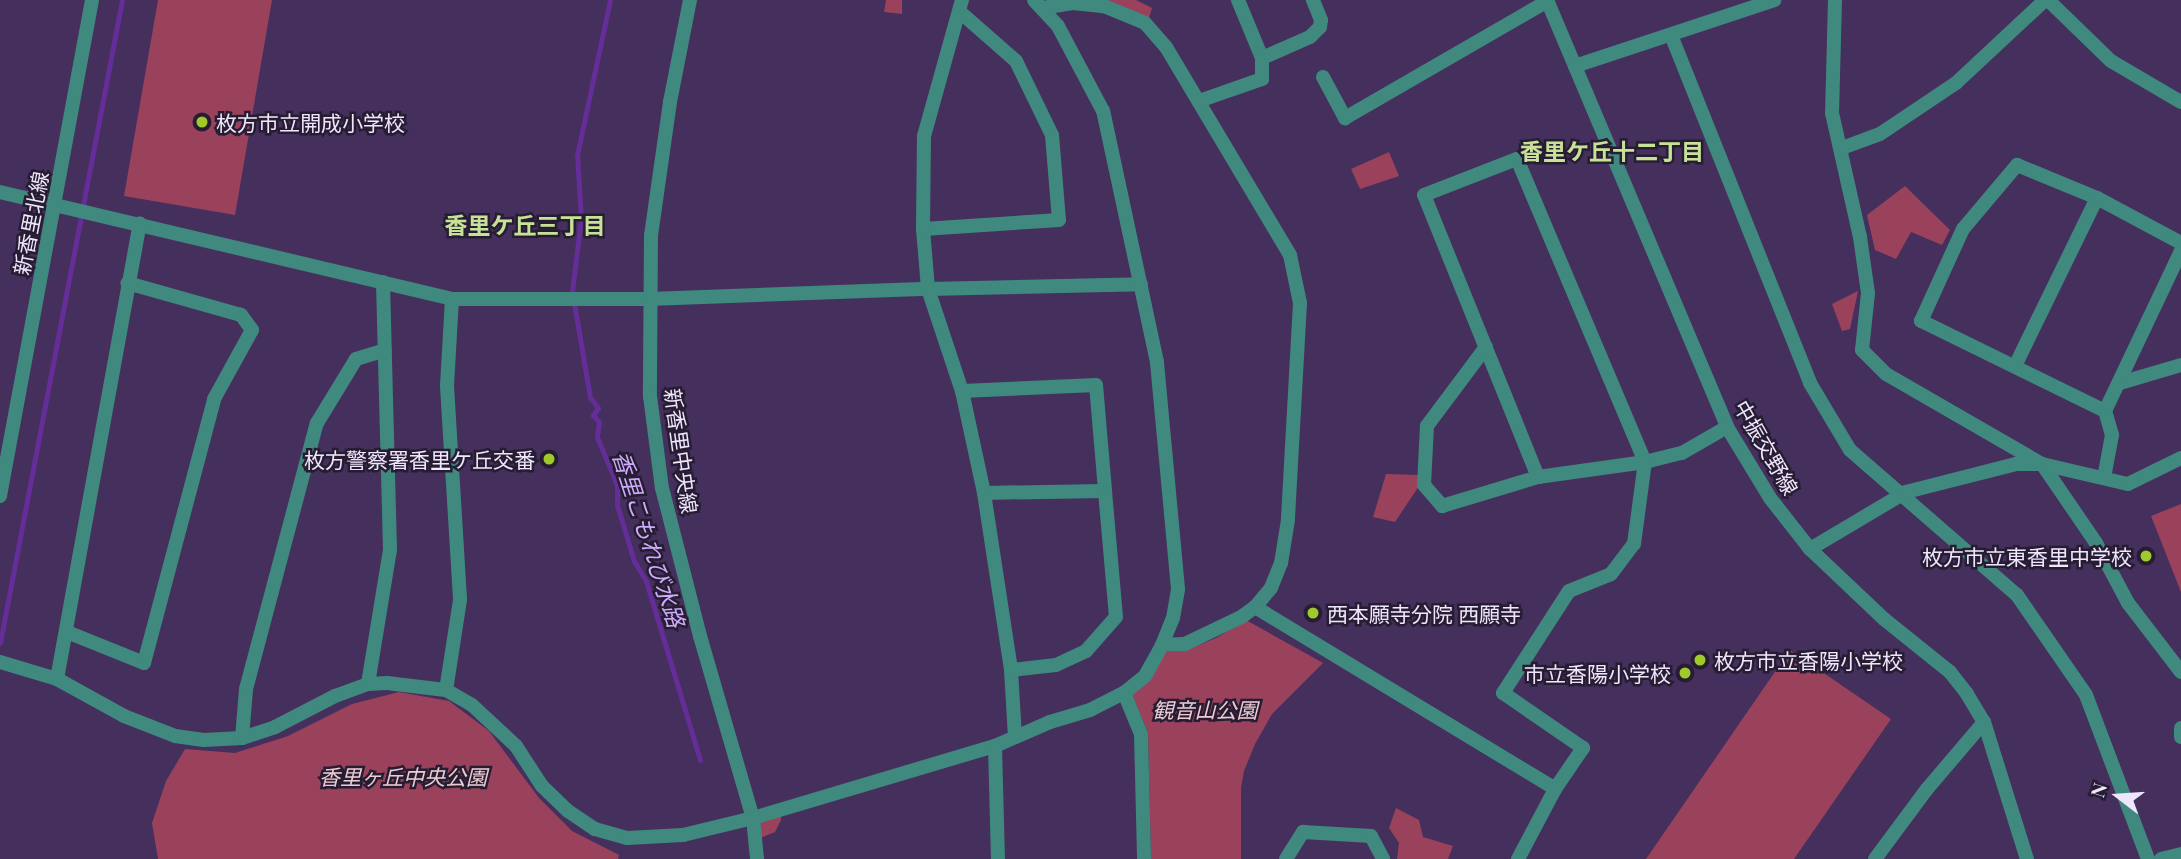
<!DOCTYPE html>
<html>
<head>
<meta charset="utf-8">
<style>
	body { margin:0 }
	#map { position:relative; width:2181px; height:859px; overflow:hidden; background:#452f5d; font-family:"Playfair Display","Noto Sans JP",serif }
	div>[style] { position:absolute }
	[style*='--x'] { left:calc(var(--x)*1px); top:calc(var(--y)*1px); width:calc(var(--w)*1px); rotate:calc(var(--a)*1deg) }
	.green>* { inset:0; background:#9a425c }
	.stream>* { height:5px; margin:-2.5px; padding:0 2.5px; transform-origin:2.5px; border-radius:2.5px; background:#652d98 }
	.minor>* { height:14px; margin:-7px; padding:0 7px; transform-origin:7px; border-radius:7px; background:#40897f }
	.tertiary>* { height:14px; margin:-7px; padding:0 7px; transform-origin:7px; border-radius:7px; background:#40897f }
	.dots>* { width:19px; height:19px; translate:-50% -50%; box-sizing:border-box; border:4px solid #261d32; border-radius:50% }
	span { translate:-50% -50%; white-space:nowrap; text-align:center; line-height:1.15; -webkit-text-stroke:5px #261d32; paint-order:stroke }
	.poi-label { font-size:21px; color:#efe5fc }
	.left { translate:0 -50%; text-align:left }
	.right { translate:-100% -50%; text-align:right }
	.street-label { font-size:21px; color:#efe5fc }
	.park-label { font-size:21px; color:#edcbd2; font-style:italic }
	.neighbourhood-label { font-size:23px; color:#c7e197; font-weight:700 }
	.water-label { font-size:23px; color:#cfabfc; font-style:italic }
	.north { position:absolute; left:2083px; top:761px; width:70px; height:70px; -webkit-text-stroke:5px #261d32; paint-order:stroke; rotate:287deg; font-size:19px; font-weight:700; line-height:28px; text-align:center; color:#efe5fc }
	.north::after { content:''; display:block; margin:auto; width:24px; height:32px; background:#efe5fc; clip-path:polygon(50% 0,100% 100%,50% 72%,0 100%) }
</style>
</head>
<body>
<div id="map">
	<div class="green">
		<div style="clip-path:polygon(158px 0,272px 0,235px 215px,124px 196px)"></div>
		<div style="clip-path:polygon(886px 0,902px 0,902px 14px,884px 12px)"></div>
		<div style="clip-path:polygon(1107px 0,1136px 0,1152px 8px,1149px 18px)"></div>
		<div style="clip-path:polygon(1389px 152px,1399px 176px,1360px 189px,1351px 169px)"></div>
		<div style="clip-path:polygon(1905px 186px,1950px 230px,1942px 245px,1911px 232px,1896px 259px,1875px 250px,1867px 215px)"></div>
		<div style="clip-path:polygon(1858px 291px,1850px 329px,1842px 331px,1832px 304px)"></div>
		<div style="clip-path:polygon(1386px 474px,1419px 475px,1419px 486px,1395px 522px,1373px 517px)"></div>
		<div style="clip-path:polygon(2181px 504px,2181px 592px,2151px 516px)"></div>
		<div style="clip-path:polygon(1246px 620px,1323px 663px,1272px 714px,1255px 744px,1244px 771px,1241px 788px,1241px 859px,1151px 859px,1148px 732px,1132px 695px,1165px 652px,1187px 650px,1216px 638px)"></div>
		<div style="clip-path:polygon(1790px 650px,1891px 719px,1794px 859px,1646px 859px)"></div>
		<div style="clip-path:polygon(399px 692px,449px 701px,489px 731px,539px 798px,572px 831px,619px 855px,618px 859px,158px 859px,152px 823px,166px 781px,185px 749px,235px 753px,288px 736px,352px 704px)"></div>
		<div style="clip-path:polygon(1396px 808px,1419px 820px,1423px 837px,1453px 846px,1448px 859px,1397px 859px,1399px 843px,1389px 828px)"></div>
		<div style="clip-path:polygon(781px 809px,781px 820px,775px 832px,755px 840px,753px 818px)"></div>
	</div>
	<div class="stream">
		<div style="--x:610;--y:0;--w:158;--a:102"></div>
		<div style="--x:577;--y:155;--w:63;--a:86.4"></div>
		<div style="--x:581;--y:218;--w:74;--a:97"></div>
		<div style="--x:572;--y:291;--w:108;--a:80.4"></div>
		<div style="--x:590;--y:397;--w:14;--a:54"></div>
		<div style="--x:598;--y:408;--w:9;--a:126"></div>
		<div style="--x:593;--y:415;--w:9;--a:49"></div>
		<div style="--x:599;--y:422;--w:15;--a:98"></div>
		<div style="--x:597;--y:437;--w:52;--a:67.4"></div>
		<div style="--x:617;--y:485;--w:20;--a:90"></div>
		<div style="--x:617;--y:505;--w:59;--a:73.1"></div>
		<div style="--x:634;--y:561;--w:23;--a:59"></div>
		<div style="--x:646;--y:581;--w:187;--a:73.2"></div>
		<div style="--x:0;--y:643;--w:654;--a:-79.26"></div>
	</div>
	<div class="minor">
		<div style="--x:1238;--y:0;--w:63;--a:67.5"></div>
		<div style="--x:1547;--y:0;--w:463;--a:67.1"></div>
		<div style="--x:1727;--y:427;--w:83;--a:58.8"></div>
		<div style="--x:1770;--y:498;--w:65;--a:51.9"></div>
		<div style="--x:1810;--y:549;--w:102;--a:43.4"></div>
		<div style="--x:1884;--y:619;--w:85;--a:38.8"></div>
		<div style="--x:1950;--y:672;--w:28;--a:52"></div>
		<div style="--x:1967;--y:694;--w:33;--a:59"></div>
		<div style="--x:1984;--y:722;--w:144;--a:72.6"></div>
		<div style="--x:1835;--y:0;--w:113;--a:91.5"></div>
		<div style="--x:1832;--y:113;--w:127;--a:77.3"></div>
		<div style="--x:1860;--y:237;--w:57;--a:81.9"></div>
		<div style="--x:1868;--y:293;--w:57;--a:96"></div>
		<div style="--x:1862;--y:350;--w:34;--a:45"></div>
		<div style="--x:1886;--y:374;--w:180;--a:30"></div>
		<div style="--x:2042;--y:464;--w:96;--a:55.6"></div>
		<div style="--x:2096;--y:543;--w:68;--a:61.9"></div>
		<div style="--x:2128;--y:603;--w:87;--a:52.5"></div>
		<div style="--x:2048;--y:0;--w:88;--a:44.1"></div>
		<div style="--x:2111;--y:61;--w:81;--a:30.4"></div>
		<div style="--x:1042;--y:8;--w:31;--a:-9"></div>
		<div style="--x:1073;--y:3;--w:31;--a:6"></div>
		<div style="--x:1104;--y:6;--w:44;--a:22.5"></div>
		<div style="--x:1145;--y:23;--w:32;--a:49"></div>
		<div style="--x:1166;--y:47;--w:242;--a:59.2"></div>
		<div style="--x:1290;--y:255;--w:49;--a:78.2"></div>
		<div style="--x:1300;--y:303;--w:217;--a:93.2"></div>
		<div style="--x:1288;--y:520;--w:44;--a:99.2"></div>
		<div style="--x:1281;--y:563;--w:27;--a:112"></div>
		<div style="--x:1271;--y:588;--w:25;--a:130"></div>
		<div style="--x:1255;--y:607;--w:17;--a:144"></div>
		<div style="--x:1241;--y:617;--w:62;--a:154.3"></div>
		<div style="--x:1185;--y:644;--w:23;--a:178"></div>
		<div style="--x:960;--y:12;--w:74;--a:41.2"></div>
		<div style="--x:1016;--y:61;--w:82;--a:64.1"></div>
		<div style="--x:1052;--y:135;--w:85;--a:85.3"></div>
		<div style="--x:1059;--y:220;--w:136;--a:176.2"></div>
		<div style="--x:923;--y:229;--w:60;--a:85.2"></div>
		<div style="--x:928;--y:289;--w:213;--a:-1.3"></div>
		<div style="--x:1671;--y:35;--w:375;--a:68.2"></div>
		<div style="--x:1810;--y:383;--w:78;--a:59.2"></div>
		<div style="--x:1850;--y:450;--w:221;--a:41"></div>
		<div style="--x:2017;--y:595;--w:121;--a:55.4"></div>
		<div style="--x:2086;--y:695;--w:175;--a:69.3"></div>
		<div style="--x:1575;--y:66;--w:210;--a:-18.3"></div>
		<div style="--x:1323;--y:77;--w:47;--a:61.8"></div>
		<div style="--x:1345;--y:118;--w:234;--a:-30"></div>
		<div style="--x:1199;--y:101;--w:67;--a:-19.2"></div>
		<div style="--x:1262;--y:79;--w:21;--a:-90"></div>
		<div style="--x:1262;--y:58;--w:52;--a:-23.6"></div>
		<div style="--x:1310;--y:37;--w:14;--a:-45"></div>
		<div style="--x:1320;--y:27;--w:7;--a:-82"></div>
		<div style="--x:1321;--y:20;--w:22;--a:-112"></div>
		<div style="--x:1842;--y:148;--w:40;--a:-20.2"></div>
		<div style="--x:1880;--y:134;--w:92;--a:-33.9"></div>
		<div style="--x:1956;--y:83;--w:122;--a:-43"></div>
		<div style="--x:0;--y:192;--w:464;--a:13.3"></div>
		<div style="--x:452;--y:299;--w:87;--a:93.3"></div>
		<div style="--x:447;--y:386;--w:214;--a:86.5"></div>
		<div style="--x:460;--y:600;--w:91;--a:98.8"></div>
		<div style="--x:923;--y:229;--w:93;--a:-89.4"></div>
		<div style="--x:924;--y:136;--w:141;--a:-74.4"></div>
		<div style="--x:452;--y:299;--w:197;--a:0"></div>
		<div style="--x:649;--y:299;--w:279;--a:-2.1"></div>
		<div style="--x:928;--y:289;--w:108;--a:71.6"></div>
		<div style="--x:962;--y:391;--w:134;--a:-2.6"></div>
		<div style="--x:1096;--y:385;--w:106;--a:85.1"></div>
		<div style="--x:1105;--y:491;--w:121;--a:179.1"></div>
		<div style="--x:1486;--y:347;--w:99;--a:126.8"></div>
		<div style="--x:1427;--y:426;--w:59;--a:92.9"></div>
		<div style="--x:1424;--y:485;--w:28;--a:49"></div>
		<div style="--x:1442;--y:506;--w:100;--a:-16.8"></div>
		<div style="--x:1538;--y:477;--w:304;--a:-112"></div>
		<div style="--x:1424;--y:195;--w:100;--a:-21.2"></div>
		<div style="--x:1517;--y:159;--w:329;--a:67.1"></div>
		<div style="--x:1645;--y:462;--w:38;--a:-14"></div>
		<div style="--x:1682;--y:453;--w:52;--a:-30"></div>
		<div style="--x:2015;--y:366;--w:187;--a:-64"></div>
		<div style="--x:2120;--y:383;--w:64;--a:-16.4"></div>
		<div style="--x:962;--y:391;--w:104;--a:77.8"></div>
		<div style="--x:984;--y:493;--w:179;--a:81.3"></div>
		<div style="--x:1011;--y:670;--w:67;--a:86.6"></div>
		<div style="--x:2105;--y:411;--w:205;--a:-153.9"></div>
		<div style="--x:1921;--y:321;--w:101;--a:-65.5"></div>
		<div style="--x:1963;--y:229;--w:84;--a:-49.8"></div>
		<div style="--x:2017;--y:165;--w:87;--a:22.4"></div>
		<div style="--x:2097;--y:198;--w:95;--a:28.2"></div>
		<div style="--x:2104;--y:478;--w:44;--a:-79.5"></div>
		<div style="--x:2112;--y:435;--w:25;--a:-106"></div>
		<div style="--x:2105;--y:411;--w:177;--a:-64.6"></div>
		<div style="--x:1810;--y:549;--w:112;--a:-30.7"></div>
		<div style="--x:1906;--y:492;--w:114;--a:-14.3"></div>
		<div style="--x:2016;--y:464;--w:26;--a:0"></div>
		<div style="--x:2042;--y:464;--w:88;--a:13.1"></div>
		<div style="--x:2128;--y:484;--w:59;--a:-26.1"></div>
		<div style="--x:1255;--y:607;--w:351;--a:31.2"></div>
		<div style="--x:1555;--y:789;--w:50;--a:-55.7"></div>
		<div style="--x:1583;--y:748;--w:97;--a:-145.5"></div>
		<div style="--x:1503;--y:693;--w:121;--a:-57.1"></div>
		<div style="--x:1569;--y:591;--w:45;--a:-22"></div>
		<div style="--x:1611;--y:574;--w:38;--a:-53"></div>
		<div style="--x:1634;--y:544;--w:83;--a:-82.4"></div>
		<div style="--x:1645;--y:462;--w:108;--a:172"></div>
		<div style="--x:67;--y:632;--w:83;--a:21.9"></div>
		<div style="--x:144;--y:663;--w:273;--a:-75.1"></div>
		<div style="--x:214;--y:399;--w:79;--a:-61.2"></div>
		<div style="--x:252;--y:330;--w:19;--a:-126"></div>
		<div style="--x:241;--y:315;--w:118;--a:-164.3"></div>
		<div style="--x:0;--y:662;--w:59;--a:16.6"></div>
		<div style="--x:57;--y:679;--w:77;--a:28.9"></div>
		<div style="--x:124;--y:716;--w:55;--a:21.4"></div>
		<div style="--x:175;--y:736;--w:29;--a:8"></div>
		<div style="--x:204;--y:740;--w:38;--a:-3"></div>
		<div style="--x:242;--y:738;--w:35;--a:-18"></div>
		<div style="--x:275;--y:727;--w:68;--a:-27.3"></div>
		<div style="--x:335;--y:696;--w:35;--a:-20"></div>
		<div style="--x:368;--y:684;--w:19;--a:-3"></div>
		<div style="--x:387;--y:683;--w:59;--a:6.8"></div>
		<div style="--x:446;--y:690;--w:30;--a:30"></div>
		<div style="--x:472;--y:705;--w:60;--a:43"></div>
		<div style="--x:516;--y:746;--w:48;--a:57"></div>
		<div style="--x:542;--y:786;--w:36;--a:44"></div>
		<div style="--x:568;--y:811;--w:32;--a:34"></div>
		<div style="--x:595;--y:829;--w:33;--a:16"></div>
		<div style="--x:627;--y:838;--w:56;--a:-3.1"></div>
		<div style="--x:683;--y:835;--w:72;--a:-13.7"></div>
		<div style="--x:753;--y:818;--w:252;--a:-16.6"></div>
		<div style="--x:995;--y:746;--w:60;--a:-23.6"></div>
		<div style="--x:1050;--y:722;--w:42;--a:-16.7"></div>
		<div style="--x:1090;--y:710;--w:38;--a:-27"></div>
		<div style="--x:1124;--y:693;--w:27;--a:-39"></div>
		<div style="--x:1145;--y:676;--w:35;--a:-61"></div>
		<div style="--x:1162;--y:645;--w:29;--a:-68"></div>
		<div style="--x:1173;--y:618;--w:29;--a:-80"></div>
		<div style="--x:1178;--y:589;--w:228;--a:-95.3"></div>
		<div style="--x:1157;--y:362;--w:257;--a:-102.1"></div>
		<div style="--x:1103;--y:111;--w:96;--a:-117.9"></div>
		<div style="--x:1058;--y:26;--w:35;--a:-133"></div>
		<div style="--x:1011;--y:670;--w:45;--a:-6.3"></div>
		<div style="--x:1056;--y:665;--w:33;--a:-25"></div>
		<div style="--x:1086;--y:651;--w:45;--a:-48.6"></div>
		<div style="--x:1116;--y:617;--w:126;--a:-95"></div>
		<div style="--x:57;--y:679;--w:463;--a:-79.7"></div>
		<div style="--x:368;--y:684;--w:136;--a:-80.7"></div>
		<div style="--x:390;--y:550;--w:268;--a:-91.5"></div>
		<div style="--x:1124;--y:693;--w:44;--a:67.5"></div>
		<div style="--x:1141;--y:734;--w:125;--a:88.6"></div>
		<div style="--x:2181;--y:728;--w:9;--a:90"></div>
		<div style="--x:242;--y:738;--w:49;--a:-85.3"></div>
		<div style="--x:246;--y:689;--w:275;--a:-75.1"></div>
		<div style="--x:317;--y:423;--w:75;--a:-58.6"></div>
		<div style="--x:356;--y:359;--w:30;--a:-17"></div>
		<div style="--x:995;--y:746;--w:113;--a:88.5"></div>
		<div style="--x:1286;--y:859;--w:32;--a:-58"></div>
		<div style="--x:1303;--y:832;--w:68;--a:3.4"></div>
		<div style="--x:1371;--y:836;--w:26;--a:62"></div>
		<div style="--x:1518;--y:859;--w:79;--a:-62.1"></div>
		<div style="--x:1875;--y:859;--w:87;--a:-53.4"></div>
		<div style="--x:1927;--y:789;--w:88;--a:-49.6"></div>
		<div style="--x:2161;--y:859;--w:21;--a:-14"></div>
	</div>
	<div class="tertiary">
		<div style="--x:690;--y:0;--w:104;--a:101.1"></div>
		<div style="--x:670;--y:102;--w:134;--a:98.1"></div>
		<div style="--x:651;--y:235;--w:161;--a:90.4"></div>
		<div style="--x:650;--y:396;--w:93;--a:82.6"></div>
		<div style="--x:662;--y:488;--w:153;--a:75.6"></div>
		<div style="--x:700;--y:636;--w:190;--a:73.8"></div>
		<div style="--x:753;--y:818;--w:41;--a:84.4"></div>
		<div style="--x:0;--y:496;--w:504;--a:-79.49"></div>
	</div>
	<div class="dots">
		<div style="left:202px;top:122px;background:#a0c92b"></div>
		<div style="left:549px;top:459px;background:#a0c92b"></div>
		<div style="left:2146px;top:556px;background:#a0c92b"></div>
		<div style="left:1313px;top:613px;background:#a0c92b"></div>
		<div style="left:1700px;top:660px;background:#a0c92b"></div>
		<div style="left:1685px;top:673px;background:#a0c92b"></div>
	</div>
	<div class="poi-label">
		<span class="left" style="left:216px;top:122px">枚方市立開成小学校</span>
		<span class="right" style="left:535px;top:459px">枚方警察署香里ケ丘交番</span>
		<span class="right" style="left:2132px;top:556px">枚方市立東香里中学校</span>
		<span class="left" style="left:1327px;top:613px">西本願寺分院 西願寺</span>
		<span class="left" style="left:1714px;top:660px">枚方市立香陽小学校</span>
		<span class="right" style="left:1671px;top:673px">市立香陽小学校</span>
	</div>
	<div class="street-label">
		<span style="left:30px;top:223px;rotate:-79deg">新香里北線</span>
		<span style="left:1767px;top:447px;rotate:60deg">中振交野線</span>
		<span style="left:682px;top:451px;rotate:82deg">新香里中央線</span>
	</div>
	<div class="park-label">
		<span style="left:1205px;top:709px">観音山公園</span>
		<span style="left:403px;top:776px">香里ヶ丘中央公園</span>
	</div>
	<div class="neighbourhood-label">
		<span style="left:1612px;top:151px">香里ケ丘十二丁目</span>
		<span style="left:525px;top:225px">香里ケ丘三丁目</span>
	</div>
	<div class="water-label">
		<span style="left:649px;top:539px;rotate:72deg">香里こもれび水路</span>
	</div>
	<div class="north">N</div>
</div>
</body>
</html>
